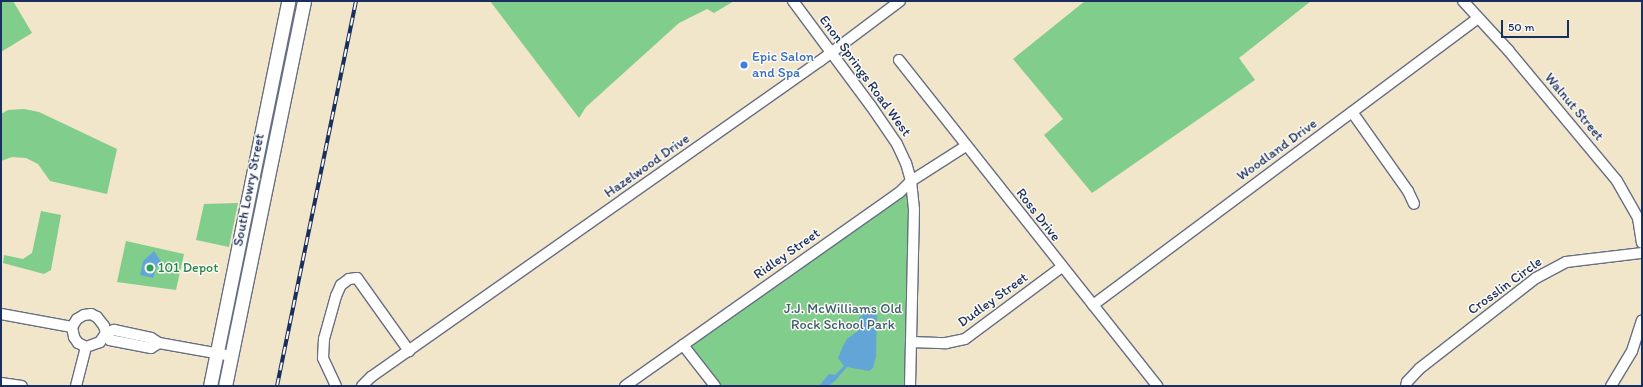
<!DOCTYPE html>
<html>
<head>
<meta charset="utf-8">
<style>
	body { margin:0 }
	#map { position:relative; width:1643px; height:387px; overflow:hidden; background:#f1e5ca; font-family:Itim,sans-serif }
	div>[style] { position:absolute }
	[style*='--x'] { left:calc(var(--x)*1px); top:calc(var(--y)*1px); width:calc(var(--w)*1px); rotate:calc(var(--a)*1deg) }
	.green>* { inset:0; background:#81cd8b }
	.water>* { inset:0; background:#63a5d7 }
	.roads { filter:drop-shadow(1px 0 #666f84) drop-shadow(-1px 0 #666f84) drop-shadow(0 1px #666f84) drop-shadow(0 -1px #666f84) }
	.minor>* { height:10px; margin:-5px; padding:0 5px; transform-origin:5px; border-radius:5px; background:#fff }
	.major>* { height:13px; margin:-6.5px; padding:0 6.5px; transform-origin:6.5px; border-radius:6.5px; background:#fff }
	.rail>* { height:4px; margin-top:-2px; transform-origin:0; background:repeating-linear-gradient(90deg,#fdfcf7 0 8px,#1b2f5e 0 16px); box-sizing:border-box; border-block:1px solid #1b2f5e }
	.dots>* { width:11px; height:11px; translate:-50% -50%; box-sizing:border-box; border:2px solid #fdfcf7; border-radius:50% }
	span { translate:-50% -50%; white-space:nowrap; text-align:center; line-height:1.15; -webkit-text-stroke:3px #fdfcf7; paint-order:stroke }
	.shop-label { font-size:14px; color:#366cbe }
	.left { translate:0 -50%; text-align:left }
	.street-label { font-size:14px; color:#1b2f5e }
	.leisure-label { font-size:14px; color:#27864d }
	.park-label { font-size:14px; color:#3a5e6c }
	.frame { position:absolute; inset:0; border:2px solid #1b2f5e; pointer-events:none }
	.scale { position:absolute; left:1501px; top:20px; width:68px; height:18px; box-sizing:border-box; border:2px solid #1b2f5e; border-top:0; padding-left:5px; font-size:12px; line-height:14px; white-space:nowrap; color:#1b2f5e; -webkit-text-stroke:3px #fdfcf7; paint-order:stroke }
</style>
</head>
<body>
<div id="map">
	<div class="green">
		<div style="clip-path:polygon(1px 1px,13px 1px,32px 33px,1px 52px)"></div>
		<div style="clip-path:polygon(490px 1px,734px 1px,714px 13px,707px 9px,679px 23px,586px 107px,579px 118px)"></div>
		<div style="clip-path:polygon(1085px 1px,1311px 1px,1239px 58px,1255px 80px,1092px 193px,1044px 135px,1063px 119px,1013px 59px)"></div>
		<div style="clip-path:polygon(24px 109px,39px 112px,117px 149px,107px 194px,50px 181px,38px 164px,26px 158px,12px 157px,1px 161px,1px 114px,8px 110px)"></div>
		<div style="clip-path:polygon(911px 181px,910px 386px,715px 386px,683px 345px)"></div>
		<div style="clip-path:polygon(238px 203px,229px 247px,196px 240px,204px 204px)"></div>
		<div style="clip-path:polygon(41px 211px,61px 215px,51px 270px,44px 274px,3px 263px,4px 255px,23px 259px,32px 253px)"></div>
		<div style="clip-path:polygon(126px 241px,184px 254px,176px 290px,117px 282px)"></div>
	</div>
	<div class="water">
		<div style="clip-path:polygon(154px 251px,162px 263px,157px 266px,153px 278px,140px 275px,143px 261px)"></div>
		<div style="clip-path:polygon(866px 312px,874px 312px,877px 316px,876px 357px,873px 368px,869px 371px,847px 367px,835px 381px,828px 386px,819px 386px,829px 374px,835px 375px,844px 366px,838px 358px,843px 346px,847px 339px,858px 331px,859px 318px)"></div>
	</div>
	<div class="roads">
		<div class="minor">
			<div style="--x:793;--y:1;--w:131;--a:53.4"></div>
			<div style="--x:871;--y:106;--w:46;--a:55.6"></div>
			<div style="--x:897;--y:144;--w:21;--a:65"></div>
			<div style="--x:906;--y:163;--w:19;--a:74"></div>
			<div style="--x:911;--y:181;--w:28;--a:84"></div>
			<div style="--x:914;--y:209;--w:177;--a:91.3"></div>
			<div style="--x:1463;--y:1;--w:67;--a:47.4"></div>
			<div style="--x:1508;--y:50;--w:170;--a:50.2"></div>
			<div style="--x:1617;--y:181;--w:43;--a:60.4"></div>
			<div style="--x:1638;--y:218;--w:25;--a:81"></div>
			<div style="--x:899;--y:60;--w:416;--a:51.6"></div>
			<div style="--x:1352;--y:112;--w:97;--a:54.7"></div>
			<div style="--x:1408;--y:191;--w:14;--a:65"></div>
			<div style="--x:1093;--y:305;--w:480;--a:-36.7"></div>
			<div style="--x:1;--y:314;--w:72;--a:10.4"></div>
			<div style="--x:911;--y:342;--w:35;--a:2"></div>
			<div style="--x:946;--y:343;--w:19;--a:-12"></div>
			<div style="--x:965;--y:339;--w:121;--a:-36.6"></div>
			<div style="--x:159;--y:343;--w:9;--a:148"></div>
			<div style="--x:151;--y:348;--w:42;--a:-169"></div>
			<div style="--x:110;--y:340;--w:8;--a:-120"></div>
			<div style="--x:106;--y:333;--w:11;--a:124"></div>
			<div style="--x:100;--y:342;--w:15;--a:160"></div>
			<div style="--x:86;--y:347;--w:9;--a:-153"></div>
			<div style="--x:78;--y:343;--w:7;--a:-124"></div>
			<div style="--x:74;--y:337;--w:10;--a:-101"></div>
			<div style="--x:72;--y:327;--w:9;--a:-58"></div>
			<div style="--x:77;--y:319;--w:8;--a:-30"></div>
			<div style="--x:84;--y:315;--w:7;--a:-8"></div>
			<div style="--x:91;--y:314;--w:7;--a:27"></div>
			<div style="--x:97;--y:317;--w:11;--a:52"></div>
			<div style="--x:104;--y:326;--w:7;--a:74"></div>
			<div style="--x:106;--y:333;--w:9;--a:-21"></div>
			<div style="--x:114;--y:330;--w:38;--a:12"></div>
			<div style="--x:151;--y:338;--w:9;--a:32"></div>
			<div style="--x:159;--y:343;--w:73;--a:10.2"></div>
			<div style="--x:683;--y:345;--w:52;--a:52"></div>
			<div style="--x:1;--y:383;--w:21;--a:8"></div>
			<div style="--x:76;--y:386;--w:40;--a:-75.6"></div>
			<div style="--x:336;--y:386;--w:31;--a:-115"></div>
			<div style="--x:323;--y:358;--w:19;--a:-87"></div>
			<div style="--x:324;--y:339;--w:45;--a:-74.4"></div>
			<div style="--x:336;--y:296;--w:12;--a:-66"></div>
			<div style="--x:341;--y:285;--w:10;--a:-37"></div>
			<div style="--x:349;--y:279;--w:8;--a:-7"></div>
			<div style="--x:357;--y:278;--w:90;--a:54.5"></div>
			<div style="--x:362;--y:386;--w:13;--a:-45"></div>
			<div style="--x:371;--y:377;--w:549;--a:-35.14"></div>
			<div style="--x:820;--y:61;--w:100;--a:-36.9"></div>
			<div style="--x:625;--y:386;--w:335;--a:-35.2"></div>
			<div style="--x:899;--y:193;--w:17;--a:-45"></div>
			<div style="--x:911;--y:181;--w:65;--a:-32.5"></div>
			<div style="--x:1406;--y:386;--w:4;--a:-76"></div>
			<div style="--x:1407;--y:382;--w:18;--a:-47"></div>
			<div style="--x:1419;--y:369;--w:148;--a:-37.9"></div>
			<div style="--x:1536;--y:278;--w:34;--a:-28"></div>
			<div style="--x:1566;--y:262;--w:77;--a:-6.8"></div>
			<div style="--x:1611;--y:386;--w:41;--a:-59"></div>
			<div style="--x:1632;--y:351;--w:32;--a:-72"></div>
		</div>
		<div class="major">
			<div style="--x:210;--y:386;--w:393;--a:-78.5"></div>
			<div style="--x:225;--y:386;--w:393;--a:-78.4"></div>
		</div>
	</div>
	<div class="rail">
		<div style="--x:277;--y:386;--w:393;--a:-78.4"></div>
	</div>
	<div class="dots">
		<div style="left:744px;top:65px;background:#3f7fe0"></div>
		<div style="left:150px;top:268px;background:#2e9e5b"></div>
	</div>
	<div class="shop-label">
		<span class="left" style="left:752px;top:65px">Epic Salon<br>and Spa</span>
	</div>
	<div class="street-label">
		<span style="left:865px;top:76px;rotate:54deg">Enon Springs Road West</span>
		<span style="left:1574px;top:107px;rotate:50deg">Walnut Street</span>
		<span style="left:1277px;top:150px;rotate:-36deg">Woodland Drive</span>
		<span style="left:647px;top:166px;rotate:-35deg">Hazelwood Drive</span>
		<span style="left:249px;top:190px;rotate:-79deg">South Lowry Street</span>
		<span style="left:1038px;top:215px;rotate:52deg">Ross Drive</span>
		<span style="left:787px;top:254px;rotate:-35deg">Ridley Street</span>
		<span style="left:1505px;top:286px;rotate:-36deg">Crosslin Circle</span>
		<span style="left:993px;top:300px;rotate:-36deg">Dudley Street</span>
	</div>
	<div class="leisure-label">
		<span class="left" style="left:158px;top:268px">101 Depot</span>
	</div>
	<div class="park-label">
		<span style="left:843px;top:317px">J.J. McWilliams Old<br>Rock School Park</span>
	</div>
	<div class="frame"></div>
	<div class="scale">50 m</div>
</div>
</body>
</html>
